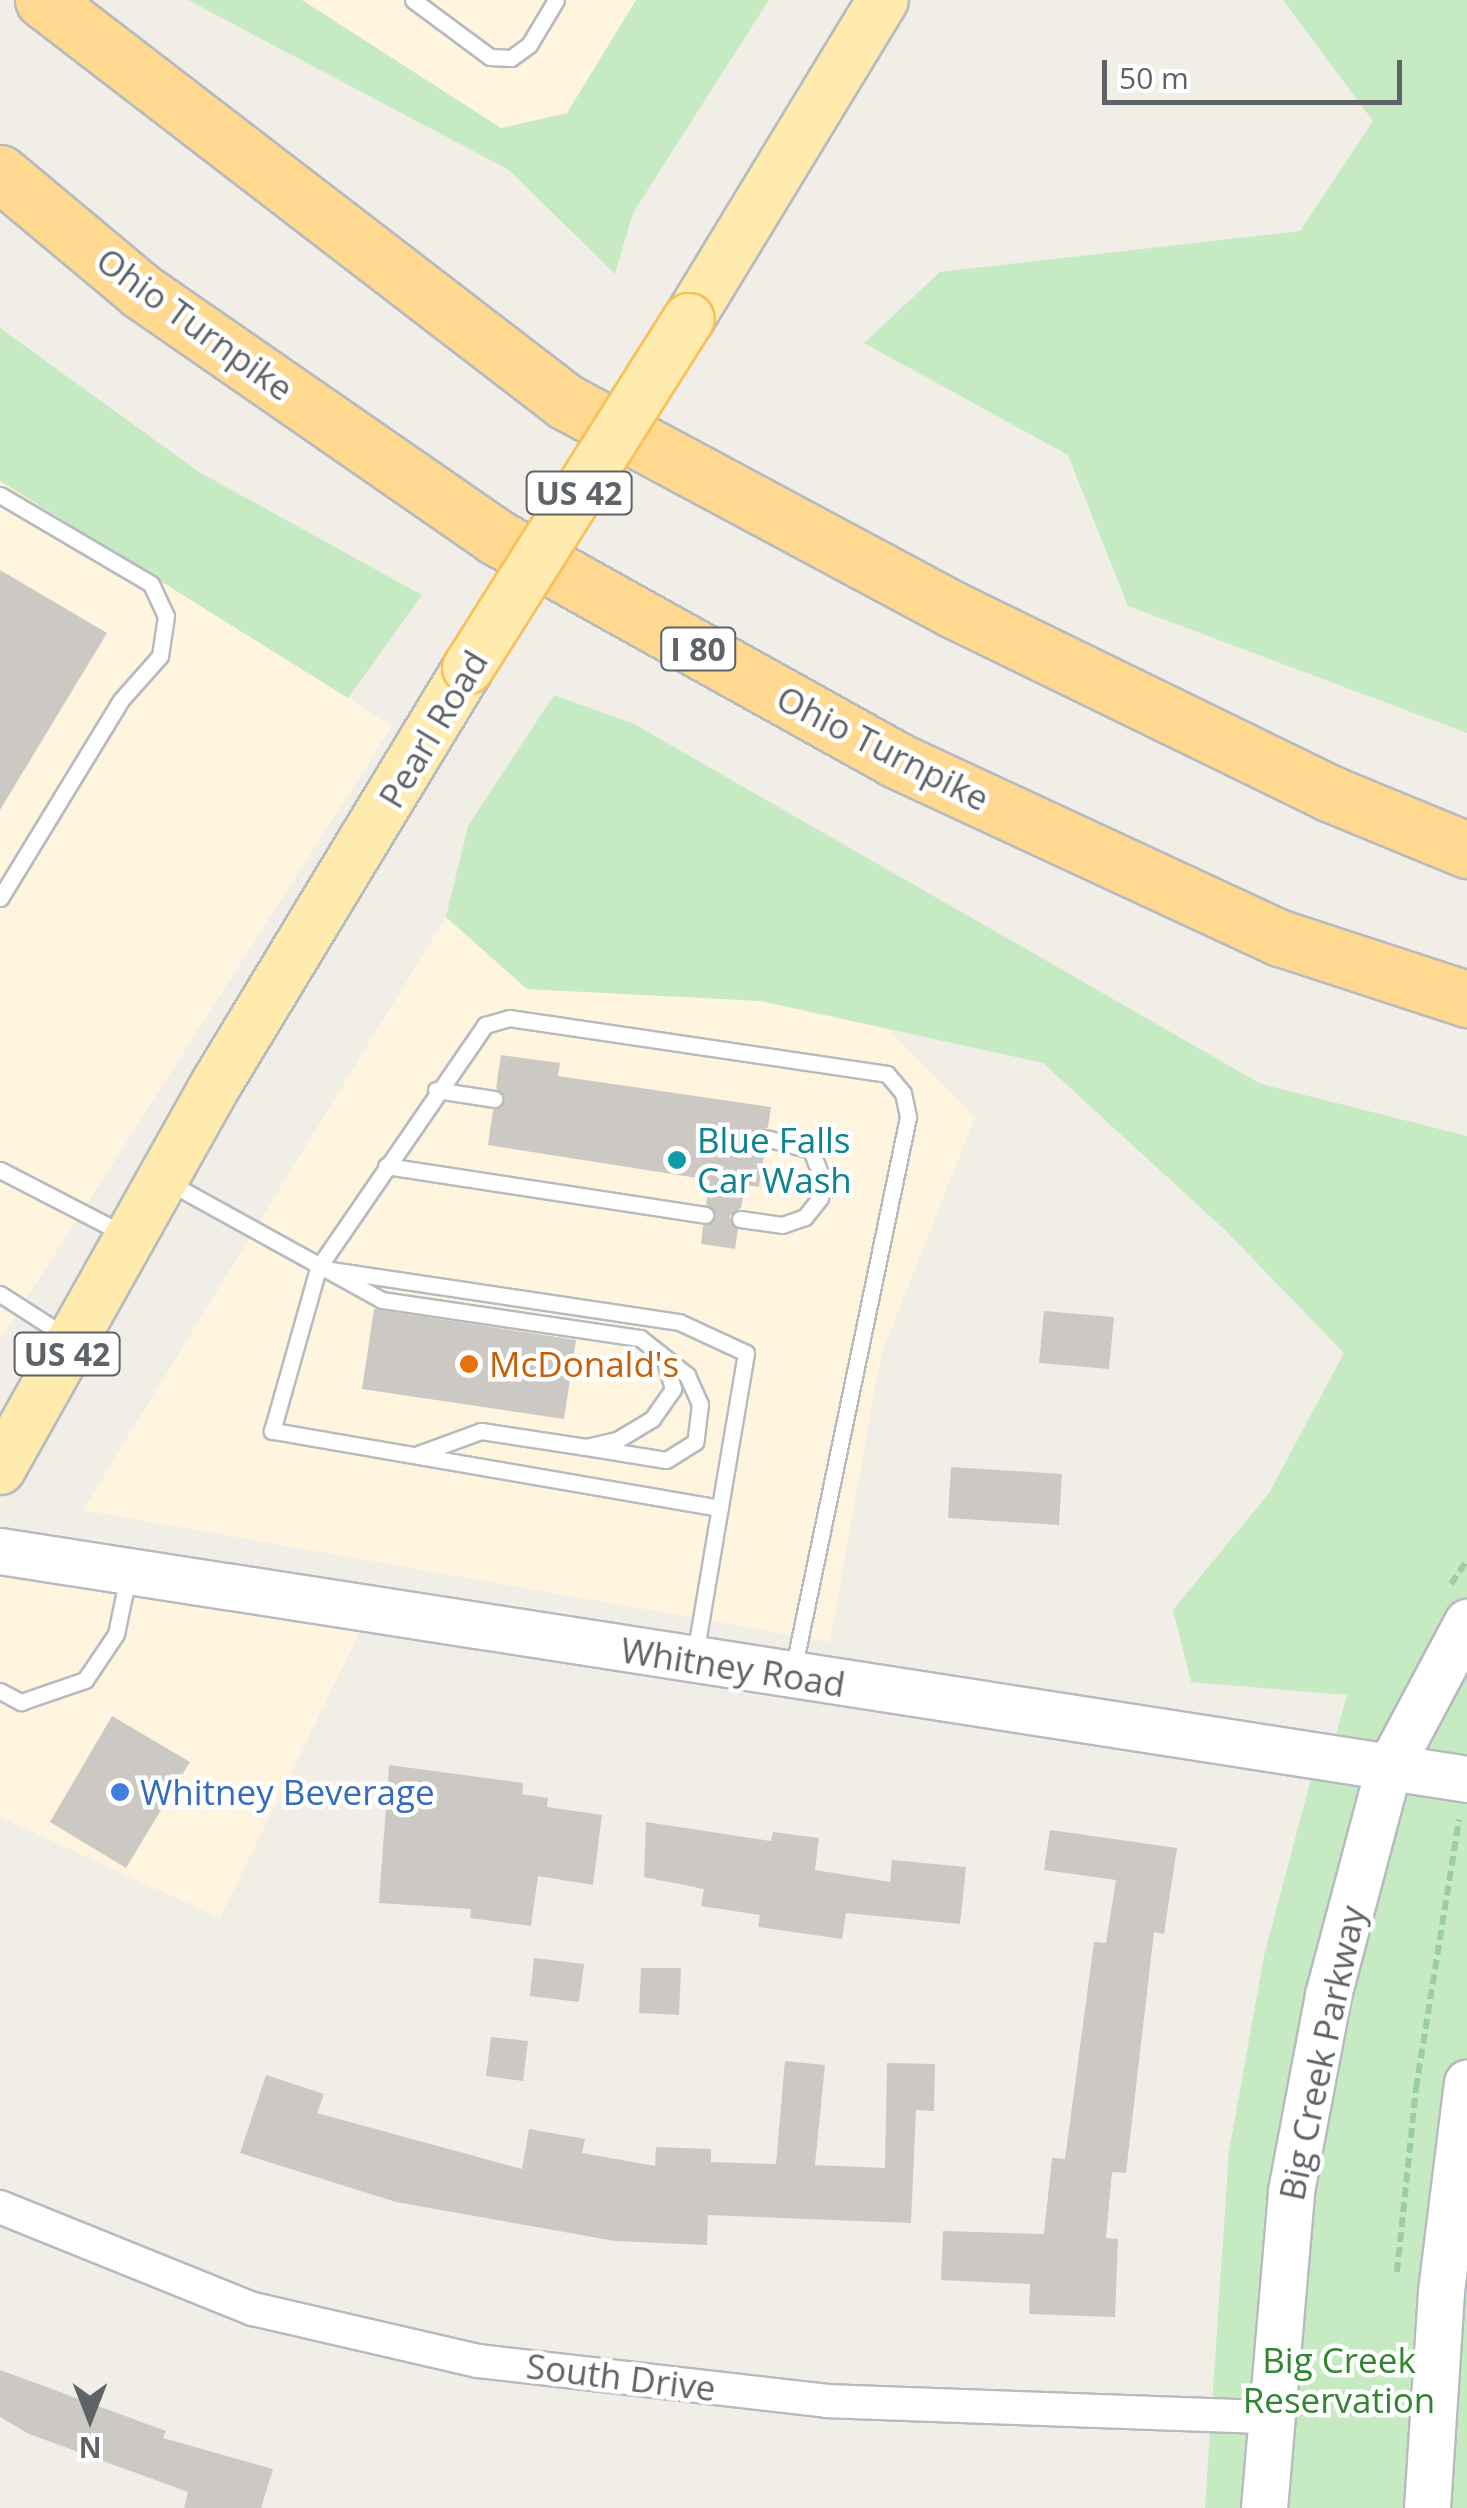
<!DOCTYPE html>
<html>
<head>
<meta charset="utf-8">
<style>
	body { margin:0 }
	#map { position:relative; width:1467px; height:2508px; overflow:hidden; background:#f1eee7; font-family:"Open Sans",sans-serif }
	div>[style] { position:absolute }
	[style*='--x'] { left:calc(var(--x)*1px); top:calc(var(--y)*1px); width:calc(var(--w)*1px); rotate:calc(var(--a)*1deg) }
	.commercial>* { inset:0; background:#fff5de }
	.green>* { inset:0; background:#c6eac2 }
	.building>* { inset:0; background:#ccc9c4 }
	.path>* { height:6px; margin-top:-3px; transform-origin:0; background:repeating-linear-gradient(90deg,#9ccea6 0 10px,transparent 0 15px) }
	.roads { filter:drop-shadow(2px 0 #b7babe) drop-shadow(-2px 0 #b7babe) drop-shadow(0 2px #b7babe) drop-shadow(0 -2px #b7babe) }
	.lane>* { height:15px; margin:-7.5px; padding:0 7.5px; transform-origin:7.5px; border-radius:7.5px; background:#fff }
	.street>* { height:32px; margin:-16px; padding:0 16px; transform-origin:16px; border-radius:16px; background:#fff }
	.secondary>* { height:45px; margin:-22.5px; padding:0 22.5px; transform-origin:22.5px; border-radius:22.5px; background:#fff }
	.primary>* { height:50px; margin:-25px; padding:0 25px; transform-origin:25px; border-radius:25px; background:#ffebae }
	.highway>* { height:55px; margin:-27.5px; padding:0 27.5px; transform-origin:27.5px; border-radius:27.5px; background:#ffd990 }
	.bridges { filter:drop-shadow(2px 0 #fabf57) drop-shadow(-2px 0 #fabf57) drop-shadow(0 2px #fabf57) drop-shadow(0 -2px #fabf57) }
	.primary-bridge>* { height:50px; margin:-25px; padding:0 25px; transform-origin:25px; border-radius:25px; background:#ffebae }
	.dots>* { width:28px; height:28px; translate:-50% -50%; box-sizing:border-box; border:5px solid #fff; border-radius:50% }
	span { translate:-50% -50%; white-space:nowrap; text-align:center; line-height:1.15; -webkit-text-stroke:9px #fff; paint-order:stroke }
	.shield-label span { padding:2px 8px; background:#fff; border:2px solid; border-radius:8px; -webkit-text-stroke-width:0 }
	.shield-label { font-size:32px; color:#5e6368; font-weight:700 }
	.street-label { font-size:35px; color:#5e6368 }
	.culture-label { font-size:35px; color:#0d838f }
	.left { translate:0 -50%; text-align:left }
	.food-label { font-size:35px; color:#c56008 }
	.shop-label { font-size:35px; color:#366cbe }
	.park-label { font-size:35px; color:#328530 }
	.north { position:absolute; left:40px; top:2368px; width:100px; height:100px; -webkit-text-stroke:8px #fff; paint-order:stroke; rotate:180deg; font-size:28px; font-weight:700; line-height:40px; text-align:center; color:#5e6368 }
	.north::after { content:''; display:block; margin:auto; width:35px; height:45px; background:#5e6368; clip-path:polygon(50% 0,100% 100%,50% 72%,0 100%) }
	.scale { position:absolute; left:1102px; top:60px; width:300px; height:45px; box-sizing:border-box; border:5px solid #5e6368; border-top:0; padding-left:12px; font-size:30px; line-height:35px; white-space:nowrap; color:#5e6368; -webkit-text-stroke:8px #fff; paint-order:stroke }
</style>
</head>
<body>
<div id="map">
	<div class="commercial">
		<div style="clip-path:polygon(247px 0,769px 0,633px 213px)"></div>
		<div style="clip-path:polygon(0 479px,392px 726px,0 1340px)"></div>
		<div style="clip-path:polygon(446px 917px,527px 989px,761px 1001px,888px 1029px,975px 1117px,881px 1355px,830px 1642px,83px 1510px)"></div>
		<div style="clip-path:polygon(0 1577px,360px 1632px,220px 1918px,0 1817px)"></div>
	</div>
	<div class="green">
		<div style="clip-path:polygon(188px 0,302px 0,501px 128px,567px 113px,636px 0,769px 0,633px 213px,615px 274px,509px 170px)"></div>
		<div style="clip-path:polygon(1283px 0,1467px 0,1467px 733px,1128px 606px,1068px 455px,864px 343px,940px 272px,1300px 231px,1373px 121px)"></div>
		<div style="clip-path:polygon(0 328px,199px 472px,422px 595px,348px 698px,0 481px)"></div>
		<div style="clip-path:polygon(554px 695px,634px 724px,1261px 1084px,1467px 1136px,1467px 2508px,1205px 2508px,1229px 2152px,1264px 1956px,1321px 1741px,1334px 1742px,1347px 1695px,1191px 1682px,1173px 1610px,1269px 1493px,1344px 1353px,1226px 1231px,1043px 1063px,761px 1001px,527px 989px,446px 917px,468px 826px)"></div>
	</div>
	<div class="building">
		<div style="clip-path:polygon(0 570px,107px 633px,0 810px)"></div>
		<div style="clip-path:polygon(501px 1055px,560px 1063px,558px 1076px,771px 1107px,768px 1127px,755px 1136px,765px 1149px,759px 1187px,745px 1185px,741px 1208px,729px 1216px,738px 1230px,735px 1249px,701px 1244px,703px 1226px,716px 1216px,706px 1204px,710px 1180px,488px 1145px,493px 1110px,505px 1100px,496px 1088px)"></div>
		<div style="clip-path:polygon(374px 1309px,576px 1340px,564px 1419px,362px 1389px)"></div>
		<div style="clip-path:polygon(1044px 1311px,1114px 1317px,1109px 1369px,1039px 1363px)"></div>
		<div style="clip-path:polygon(951px 1467px,1062px 1474px,1059px 1525px,948px 1518px)"></div>
		<div style="clip-path:polygon(112px 1716px,190px 1762px,126px 1868px,50px 1822px)"></div>
		<div style="clip-path:polygon(389px 1765px,523px 1783px,522px 1794px,548px 1798px,547px 1807px,602px 1815px,593px 1885px,538px 1876px,531px 1926px,470px 1918px,471px 1909px,379px 1903px)"></div>
		<div style="clip-path:polygon(646px 1822px,771px 1841px,773px 1832px,819px 1838px,815px 1870px,890px 1882px,892px 1860px,966px 1867px,960px 1924px,846px 1913px,842px 1939px,758px 1927px,760px 1915px,701px 1906px,704px 1889px,644px 1877px)"></div>
		<div style="clip-path:polygon(1050px 1830px,1177px 1848px,1164px 1934px,1154px 1932px,1126px 2173px,1112px 2172px,1106px 2238px,1118px 2239px,1115px 2317px,1029px 2314px,1030px 2284px,941px 2280px,943px 2231px,1044px 2234px,1052px 2158px,1065px 2159px,1094px 1942px,1106px 1943px,1116px 1880px,1044px 1870px)"></div>
		<div style="clip-path:polygon(534px 1958px,584px 1964px,579px 2002px,530px 1996px)"></div>
		<div style="clip-path:polygon(641px 1968px,681px 1968px,679px 2015px,639px 2013px)"></div>
		<div style="clip-path:polygon(491px 2037px,528px 2041px,523px 2081px,486px 2076px)"></div>
		<div style="clip-path:polygon(785px 2061px,825px 2065px,815px 2165px,885px 2168px,887px 2063px,935px 2064px,934px 2111px,916px 2110px,911px 2223px,708px 2215px,707px 2245px,615px 2241px,396px 2202px,240px 2153px,266px 2075px,324px 2094px,317px 2113px,522px 2169px,529px 2129px,585px 2139px,582px 2153px,655px 2166px,656px 2147px,711px 2149px,711px 2162px,776px 2164px)"></div>
		<div style="clip-path:polygon(0 2370px,166px 2431px,163px 2438px,273px 2469px,261px 2508px,184px 2508px,188px 2492px,29px 2434px,0 2417px)"></div>
	</div>
	<div class="path">
		<div style="--x:1451;--y:1584;--w:29;--a:-56"></div>
		<div style="--x:1397;--y:2272;--w:185;--a:-84.1"></div>
		<div style="--x:1416;--y:2088;--w:272;--a:-80.9"></div>
	</div>
	<div class="roads">
		<div class="lane">
			<div style="--x:413;--y:0;--w:96;--a:36.5"></div>
			<div style="--x:490;--y:57;--w:21;--a:3"></div>
			<div style="--x:511;--y:58;--w:22;--a:-36"></div>
			<div style="--x:529;--y:45;--w:52;--a:-59"></div>
			<div style="--x:0;--y:495;--w:175;--a:30.5"></div>
			<div style="--x:151;--y:584;--w:35;--a:65"></div>
			<div style="--x:166;--y:616;--w:40;--a:98.5"></div>
			<div style="--x:160;--y:656;--w:59;--a:131.6"></div>
			<div style="--x:121;--y:700;--w:232;--a:121.4"></div>
			<div style="--x:436;--y:1090;--w:59;--a:8.8"></div>
			<div style="--x:386;--y:1166;--w:323;--a:8.7"></div>
			<div style="--x:0;--y:1170;--w:142;--a:27.3"></div>
			<div style="--x:168;--y:1182;--w:244;--a:28.9"></div>
			<div style="--x:382;--y:1300;--w:261;--a:8.4"></div>
			<div style="--x:640;--y:1338;--w:60;--a:38.2"></div>
			<div style="--x:687;--y:1375;--w:32;--a:66"></div>
			<div style="--x:700;--y:1404;--w:38;--a:97"></div>
			<div style="--x:695;--y:1442;--w:34;--a:148"></div>
			<div style="--x:666;--y:1460;--w:81;--a:-170.8"></div>
			<div style="--x:740;--y:1219;--w:42;--a:8.1"></div>
			<div style="--x:782;--y:1225;--w:24;--a:-19"></div>
			<div style="--x:805;--y:1217;--w:24;--a:-52"></div>
			<div style="--x:820;--y:1198;--w:17;--a:-80"></div>
			<div style="--x:823;--y:1181;--w:33;--a:-111"></div>
			<div style="--x:811;--y:1150;--w:47;--a:-165.1"></div>
			<div style="--x:318;--y:1268;--w:365;--a:8.5"></div>
			<div style="--x:679;--y:1322;--w:74;--a:24.8"></div>
			<div style="--x:746;--y:1353;--w:307;--a:99.6"></div>
			<div style="--x:0;--y:1294;--w:80;--a:32.7"></div>
			<div style="--x:418;--y:1454;--w:67;--a:-20.1"></div>
			<div style="--x:481;--y:1431;--w:106;--a:8.7"></div>
			<div style="--x:586;--y:1447;--w:32;--a:-13"></div>
			<div style="--x:617;--y:1440;--w:41;--a:-31"></div>
			<div style="--x:652;--y:1419;--w:37;--a:-55"></div>
			<div style="--x:673;--y:1389;--w:29;--a:-106"></div>
			<div style="--x:720;--y:1508;--w:455;--a:-170.2"></div>
			<div style="--x:272;--y:1431;--w:169;--a:-74.2"></div>
			<div style="--x:318;--y:1268;--w:295;--a:-55.5"></div>
			<div style="--x:485;--y:1025;--w:25;--a:-16"></div>
			<div style="--x:509;--y:1018;--w:382;--a:8.4"></div>
			<div style="--x:887;--y:1074;--w:25;--a:50"></div>
			<div style="--x:903;--y:1093;--w:25;--a:78"></div>
			<div style="--x:908;--y:1117;--w:566;--a:101.73"></div>
			<div style="--x:0;--y:1691;--w:24;--a:28"></div>
			<div style="--x:21;--y:1702;--w:68;--a:-19"></div>
			<div style="--x:85;--y:1680;--w:55;--a:-56"></div>
			<div style="--x:116;--y:1634;--w:59;--a:-78.3"></div>
		</div>
		<div class="street">
			<div style="--x:0;--y:2207;--w:273;--a:22"></div>
			<div style="--x:253;--y:2309;--w:231;--a:13"></div>
			<div style="--x:478;--y:2361;--w:351;--a:6.5"></div>
			<div style="--x:827;--y:2401;--w:441;--a:2.1"></div>
		</div>
		<div class="secondary">
			<div style="--x:0;--y:1551;--w:1485;--a:8.83"></div>
			<div style="--x:1264;--y:2508;--w:318;--a:-85.1"></div>
			<div style="--x:1291;--y:2191;--w:199;--a:-79.3"></div>
			<div style="--x:1328;--y:1995;--w:233;--a:-75.1"></div>
			<div style="--x:1388;--y:1770;--w:168;--a:-61.9"></div>
			<div style="--x:1427;--y:2508;--w:217;--a:-86.3"></div>
			<div style="--x:1441;--y:2291;--w:210;--a:-82.9"></div>
		</div>
		<div class="primary">
			<div style="--x:689;--y:319;--w:373;--a:-58.7"></div>
			<div style="--x:0;--y:1469;--w:445;--a:-60.7"></div>
			<div style="--x:218;--y:1081;--w:483;--a:-58.8"></div>
		</div>
		<div class="highway">
			<div style="--x:43;--y:0;--w:660;--a:37.55"></div>
			<div style="--x:566;--y:402;--w:440;--a:28.2"></div>
			<div style="--x:954;--y:610;--w:420;--a:26"></div>
			<div style="--x:1331;--y:794;--w:147;--a:22.4"></div>
			<div style="--x:0;--y:173;--w:184;--a:39.9"></div>
			<div style="--x:141;--y:291;--w:432;--a:34.7"></div>
			<div style="--x:496;--y:537;--w:458;--a:29.1"></div>
			<div style="--x:896;--y:760;--w:423;--a:24.9"></div>
			<div style="--x:1280;--y:938;--w:197;--a:18.1"></div>
		</div>
	</div>
	<div class="bridges">
		<div class="primary-bridge">
			<div style="--x:468;--y:668;--w:413;--a:-57.7"></div>
		</div>
	</div>
	<div class="dots">
		<div style="left:677px;top:1160px;background:#0f9aa8"></div>
		<div style="left:469px;top:1364px;background:#e8710a"></div>
		<div style="left:120px;top:1792px;background:#3f7fe0"></div>
	</div>
	<div class="shield-label">
		<span style="left:579px;top:493px">US 42</span>
		<span style="left:698px;top:649px">I 80</span>
		<span style="left:67px;top:1354px">US 42</span>
	</div>
	<div class="street-label">
		<span style="left:195px;top:324px;rotate:36deg">Ohio Turnpike</span>
		<span style="left:433px;top:729px;rotate:-59deg">Pearl Road</span>
		<span style="left:883px;top:748px;rotate:27deg">Ohio Turnpike</span>
		<span style="left:733px;top:1667px;rotate:9deg">Whitney Road</span>
		<span style="left:1322px;top:2053px;rotate:-78deg">Big Creek Parkway</span>
		<span style="left:621px;top:2377px;rotate:7deg">South Drive</span>
	</div>
	<div class="culture-label">
		<span class="left" style="left:697px;top:1160px">Blue Falls<br>Car Wash</span>
	</div>
	<div class="food-label">
		<span class="left" style="left:489px;top:1364px">McDonald's</span>
	</div>
	<div class="shop-label">
		<span class="left" style="left:140px;top:1792px">Whitney Beverage</span>
	</div>
	<div class="park-label">
		<span style="left:1339px;top:2380px">Big Creek<br>Reservation</span>
	</div>
	<div class="north">N</div>
	<div class="scale">50 m</div>
</div>
</body>
</html>
